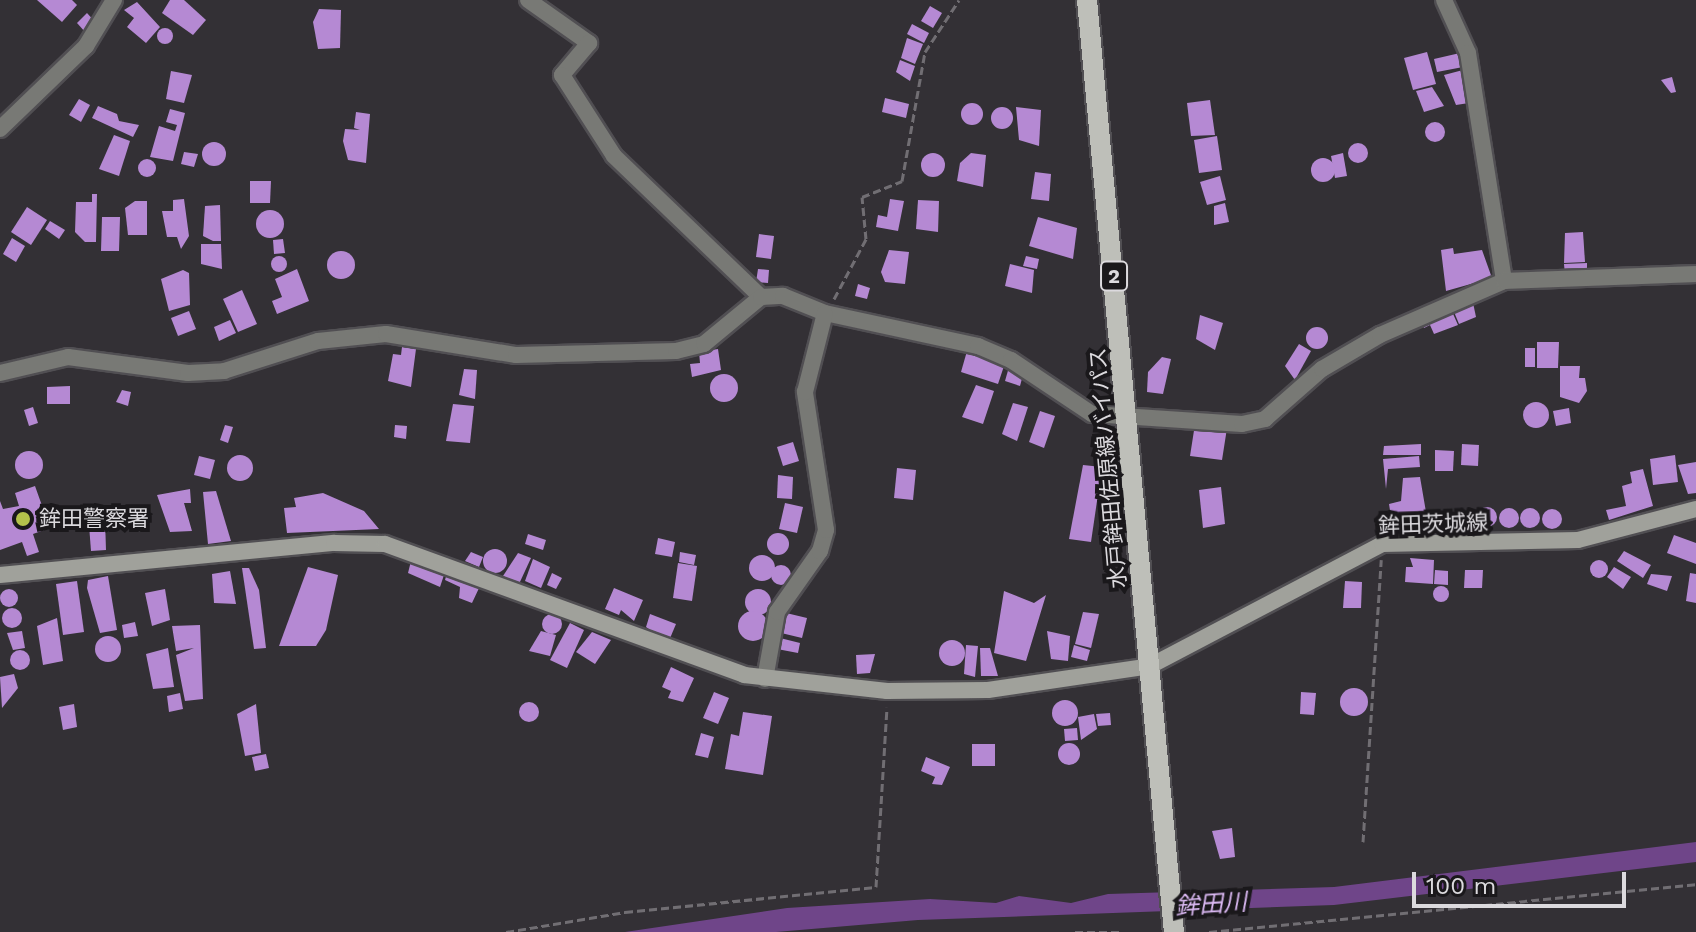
<!DOCTYPE html>
<html>
<head>
<meta charset="utf-8">
<style>
	body { margin:0 }
	#map { position:relative; width:1696px; height:932px; overflow:hidden; background:#333035; font-family:"Work Sans","Noto Sans JP",sans-serif }
	div>[style] { position:absolute }
	[style*='--x'] { left:calc(var(--x)*1px); top:calc(var(--y)*1px); width:calc(var(--w)*1px); rotate:calc(var(--a)*1deg) }
	.water>* { inset:0; background:#6f4589 }
	.building>* { inset:0; background:#b589d3 }
	.round { border-radius:50% }
	.path>* { height:3px; margin-top:-1.5px; transform-origin:0; background:repeating-linear-gradient(90deg,#716e73 0 8px,transparent 0 12px) }
	.roads { filter:drop-shadow(2px 0 #514f53) drop-shadow(-2px 0 #514f53) drop-shadow(0 2px #514f53) drop-shadow(0 -2px #514f53) }
	.street>* { height:16px; margin:-8px; padding:0 8px; transform-origin:8px; border-radius:8px; background:#787975 }
	.secondary>* { height:16px; margin:-8px; padding:0 8px; transform-origin:8px; border-radius:8px; background:#a0a19b }
	.primary>* { height:20px; margin:-10px; padding:0 10px; transform-origin:10px; border-radius:10px; background:#bebfb9 }
	.dots>* { width:22px; height:22px; translate:-50% -50%; box-sizing:border-box; border:4px solid #1a181b; border-radius:50% }
	span { translate:-50% -50%; white-space:nowrap; text-align:center; line-height:1.15; -webkit-text-stroke:8px #1a181b; paint-order:stroke }
	.shield-label span { padding:2px 6px; background:#1a181b; border:2px solid; border-radius:6px; -webkit-text-stroke-width:0 }
	.shield-label { font-size:20px; color:#dcdade; font-weight:700 }
	.street-label { font-size:22px; color:#dcdade }
	.poi-label { font-size:22px; color:#dcdade }
	.left { translate:0 -50%; text-align:left }
	.water-label { font-size:24px; color:#dab8f2; font-style:italic }
	.scale { position:absolute; left:1412px; top:872px; width:214px; height:36px; box-sizing:border-box; border:4px solid #dcdade; border-top:0; padding-left:10px; font-size:24px; line-height:28px; white-space:nowrap; color:#dcdade; -webkit-text-stroke:6px #1a181b; paint-order:stroke }
</style>
</head>
<body>
<div id="map">
	<div class="water">
		<div style="clip-path:polygon(1696px 842px,1696px 862px,1334px 905px,918px 920px,776px 932px,625px 932px,787px 908px,930px 899px,996px 903px,1019px 896px,1071px 903px,1108px 894px,1334px 887px)"></div>
	</div>
	<div class="building">
		<div style="clip-path:polygon(37px 0,72px 0,77px 5px,62px 22px)"></div>
		<div style="clip-path:polygon(170px 0,184px 0,206px 20px,193px 35px,162px 13px)"></div>
		<div style="clip-path:polygon(137px 2px,160px 27px,146px 43px,127px 27px,134px 18px,124px 10px)"></div>
		<div style="clip-path:polygon(930px 6px,942px 13px,933px 28px,921px 21px)"></div>
		<div style="clip-path:polygon(319px 9px,341px 10px,340px 48px,318px 49px,313px 22px)"></div>
		<div style="clip-path:polygon(87px 13px,96px 23px,86px 33px,77px 23px)"></div>
		<div style="clip-path:polygon(912px 24px,929px 33px,924px 43px,907px 34px)"></div>
		<div class="round" style="left:157px;top:28px;width:16px;height:16px"></div>
		<div style="clip-path:polygon(907px 38px,923px 44px,915px 64px,901px 58px)"></div>
		<div style="clip-path:polygon(1427px 52px,1436px 84px,1413px 90px,1404px 58px)"></div>
		<div style="clip-path:polygon(1460px 53px,1463px 67px,1437px 72px,1434px 59px)"></div>
		<div style="clip-path:polygon(900px 60px,915px 66px,910px 81px,896px 72px)"></div>
		<div style="clip-path:polygon(1463px 70px,1469px 103px,1456px 105px,1444px 75px)"></div>
		<div style="clip-path:polygon(171px 71px,192px 75px,184px 103px,166px 99px)"></div>
		<div style="clip-path:polygon(1672px 77px,1676px 92px,1671px 93px,1661px 80px)"></div>
		<div style="clip-path:polygon(1432px 87px,1444px 106px,1424px 112px,1416px 91px)"></div>
		<div style="clip-path:polygon(885px 98px,909px 104px,906px 118px,882px 112px)"></div>
		<div style="clip-path:polygon(79px 99px,90px 105px,81px 122px,69px 115px)"></div>
		<div style="clip-path:polygon(1210px 100px,1215px 135px,1191px 136px,1187px 103px)"></div>
		<div class="round" style="left:961px;top:103px;width:22px;height:22px"></div>
		<div style="clip-path:polygon(98px 106px,117px 114px,119px 121px,139px 125px,133px 137px,92px 118px)"></div>
		<div style="clip-path:polygon(1016px 107px,1041px 110px,1039px 146px,1019px 140px)"></div>
		<div class="round" style="left:991px;top:107px;width:22px;height:22px"></div>
		<div style="clip-path:polygon(170px 109px,185px 113px,173px 161px,150px 157px,159px 126px,175px 131px,177px 125px,166px 122px)"></div>
		<div style="clip-path:polygon(356px 112px,370px 114px,366px 163px,348px 160px,343px 141px,345px 129px,360px 130px,354px 128px)"></div>
		<div class="round" style="left:1425px;top:122px;width:20px;height:20px"></div>
		<div style="clip-path:polygon(114px 135px,130px 141px,119px 176px,99px 169px)"></div>
		<div style="clip-path:polygon(1217px 136px,1222px 170px,1199px 173px,1194px 140px)"></div>
		<div class="round" style="left:202px;top:142px;width:24px;height:24px"></div>
		<div class="round" style="left:1348px;top:143px;width:20px;height:20px"></div>
		<div style="clip-path:polygon(184px 152px,198px 154px,194px 167px,181px 164px)"></div>
		<div class="round" style="left:921px;top:153px;width:24px;height:24px"></div>
		<div style="clip-path:polygon(971px 153px,986px 155px,983px 187px,957px 181px,960px 163px)"></div>
		<div style="clip-path:polygon(1343px 153px,1347px 176px,1335px 178px,1331px 156px)"></div>
		<div class="round" style="left:1311px;top:158px;width:24px;height:24px"></div>
		<div class="round" style="left:138px;top:159px;width:18px;height:18px"></div>
		<div style="clip-path:polygon(1035px 172px,1051px 174px,1049px 201px,1031px 199px)"></div>
		<div style="clip-path:polygon(1220px 176px,1226px 200px,1207px 205px,1200px 182px)"></div>
		<div style="clip-path:polygon(250px 181px,271px 181px,270px 203px,250px 203px)"></div>
		<div style="clip-path:polygon(92px 194px,97px 194px,96px 242px,85px 242px,75px 232px,76px 202px,92px 202px)"></div>
		<div style="clip-path:polygon(184px 199px,189px 236px,181px 249px,177px 237px,167px 237px,162px 211px,173px 211px,173px 200px)"></div>
		<div style="clip-path:polygon(890px 199px,904px 201px,898px 231px,876px 227px,878px 215px,887px 217px)"></div>
		<div style="clip-path:polygon(918px 200px,939px 201px,938px 232px,916px 229px)"></div>
		<div style="clip-path:polygon(135px 201px,147px 201px,147px 235px,128px 235px,125px 208px)"></div>
		<div style="clip-path:polygon(1225px 203px,1229px 222px,1214px 225px,1214px 206px)"></div>
		<div style="clip-path:polygon(220px 205px,221px 241px,213px 241px,203px 236px,205px 206px)"></div>
		<div style="clip-path:polygon(27px 207px,47px 220px,31px 245px,11px 232px)"></div>
		<div class="round" style="left:256px;top:210px;width:28px;height:28px"></div>
		<div style="clip-path:polygon(102px 217px,120px 217px,119px 251px,101px 251px)"></div>
		<div style="clip-path:polygon(1038px 217px,1077px 228px,1073px 259px,1029px 246px)"></div>
		<div style="clip-path:polygon(50px 221px,65px 230px,59px 239px,45px 229px)"></div>
		<div style="clip-path:polygon(1583px 232px,1585px 262px,1564px 263px,1565px 233px)"></div>
		<div style="clip-path:polygon(759px 234px,774px 236px,771px 259px,756px 257px)"></div>
		<div style="clip-path:polygon(12px 238px,25px 246px,16px 262px,3px 254px)"></div>
		<div style="clip-path:polygon(283px 239px,285px 253px,274px 254px,273px 240px)"></div>
		<div style="clip-path:polygon(201px 244px,221px 244px,222px 269px,201px 264px)"></div>
		<div style="clip-path:polygon(1453px 248px,1454px 254px,1482px 250px,1492px 278px,1446px 291px,1441px 250px)"></div>
		<div style="clip-path:polygon(889px 250px,909px 252px,905px 284px,885px 282px,881px 272px)"></div>
		<div class="round" style="left:327px;top:251px;width:28px;height:28px"></div>
		<div style="clip-path:polygon(1026px 256px,1039px 259px,1037px 269px,1023px 266px)"></div>
		<div class="round" style="left:271px;top:256px;width:16px;height:16px"></div>
		<div style="clip-path:polygon(1587px 263px,1587px 274px,1565px 275px,1564px 264px)"></div>
		<div style="clip-path:polygon(1010px 264px,1034px 270px,1032px 293px,1005px 286px)"></div>
		<div style="clip-path:polygon(297px 269px,309px 301px,277px 314px,272px 301px,282px 297px,275px 279px)"></div>
		<div style="clip-path:polygon(758px 269px,769px 270px,768px 283px,756px 282px)"></div>
		<div style="clip-path:polygon(183px 270px,189px 273px,190px 305px,169px 311px,161px 279px)"></div>
		<div style="clip-path:polygon(858px 284px,870px 288px,867px 299px,855px 296px)"></div>
		<div style="clip-path:polygon(242px 290px,257px 324px,238px 332px,223px 299px)"></div>
		<div style="clip-path:polygon(1472px 298px,1476px 317px,1459px 324px,1452px 307px)"></div>
		<div style="clip-path:polygon(1450px 307px,1458px 325px,1434px 334px,1430px 325px,1424px 328px,1421px 321px)"></div>
		<div style="clip-path:polygon(189px 311px,196px 329px,178px 336px,171px 318px)"></div>
		<div style="clip-path:polygon(1200px 315px,1223px 323px,1215px 350px,1196px 339px)"></div>
		<div style="clip-path:polygon(230px 320px,236px 333px,219px 341px,214px 327px)"></div>
		<div class="round" style="left:1306px;top:327px;width:22px;height:22px"></div>
		<div style="clip-path:polygon(1537px 342px,1559px 342px,1558px 368px,1537px 368px)"></div>
		<div style="clip-path:polygon(1299px 344px,1311px 351px,1295px 380px,1285px 366px)"></div>
		<div style="clip-path:polygon(402px 347px,416px 349px,411px 387px,388px 381px,393px 354px,401px 355px)"></div>
		<div style="clip-path:polygon(1525px 348px,1535px 348px,1535px 367px,1525px 367px)"></div>
		<div style="clip-path:polygon(718px 349px,721px 370px,692px 377px,690px 364px,700px 363px,699px 352px)"></div>
		<div style="clip-path:polygon(967px 351px,1005px 363px,998px 384px,961px 372px)"></div>
		<div style="clip-path:polygon(1162px 357px,1171px 359px,1163px 394px,1147px 392px,1148px 372px)"></div>
		<div style="clip-path:polygon(1560px 366px,1580px 366px,1579px 378px,1585px 378px,1587px 391px,1579px 403px,1560px 397px)"></div>
		<div style="clip-path:polygon(1009px 367px,1024px 371px,1020px 386px,1005px 381px)"></div>
		<div style="clip-path:polygon(464px 369px,477px 370px,475px 399px,459px 395px)"></div>
		<div class="round" style="left:710px;top:374px;width:28px;height:28px"></div>
		<div style="clip-path:polygon(976px 385px,994px 391px,983px 424px,962px 417px)"></div>
		<div style="clip-path:polygon(70px 386px,70px 404px,47px 404px,47px 387px)"></div>
		<div style="clip-path:polygon(122px 390px,131px 392px,128px 406px,116px 402px)"></div>
		<div class="round" style="left:1523px;top:402px;width:26px;height:26px"></div>
		<div style="clip-path:polygon(1013px 403px,1028px 407px,1017px 441px,1002px 434px)"></div>
		<div style="clip-path:polygon(453px 404px,474px 406px,470px 443px,446px 441px)"></div>
		<div style="clip-path:polygon(33px 407px,38px 423px,29px 426px,24px 410px)"></div>
		<div style="clip-path:polygon(1569px 408px,1571px 423px,1556px 426px,1553px 411px)"></div>
		<div style="clip-path:polygon(1040px 411px,1055px 416px,1044px 448px,1029px 442px)"></div>
		<div style="clip-path:polygon(1195px 424px,1227px 428px,1222px 460px,1190px 456px)"></div>
		<div style="clip-path:polygon(225px 425px,233px 427px,228px 443px,220px 440px)"></div>
		<div style="clip-path:polygon(395px 425px,407px 426px,406px 439px,394px 437px)"></div>
		<div style="clip-path:polygon(793px 442px,799px 461px,783px 466px,777px 447px)"></div>
		<div style="clip-path:polygon(1421px 444px,1421px 455px,1383px 455px,1384px 446px)"></div>
		<div style="clip-path:polygon(1462px 444px,1479px 445px,1478px 466px,1461px 465px)"></div>
		<div style="clip-path:polygon(1435px 450px,1454px 451px,1453px 471px,1435px 471px)"></div>
		<div class="round" style="left:15px;top:451px;width:28px;height:28px"></div>
		<div style="clip-path:polygon(1675px 455px,1678px 482px,1653px 485px,1650px 459px)"></div>
		<div class="round" style="left:227px;top:455px;width:26px;height:26px"></div>
		<div style="clip-path:polygon(199px 456px,215px 460px,210px 479px,194px 475px)"></div>
		<div style="clip-path:polygon(1419px 456px,1420px 467px,1388px 469px,1386px 489px,1383px 459px)"></div>
		<div style="clip-path:polygon(1696px 462px,1696px 493px,1688px 494px,1678px 465px)"></div>
		<div style="clip-path:polygon(1083px 465px,1102px 467px,1091px 542px,1069px 539px)"></div>
		<div style="clip-path:polygon(897px 468px,916px 470px,913px 500px,894px 498px)"></div>
		<div style="clip-path:polygon(1643px 469px,1653px 506px,1609px 520px,1606px 510px,1626px 506px,1622px 486px,1632px 483px,1630px 472px)"></div>
		<div style="clip-path:polygon(778px 475px,793px 477px,792px 499px,777px 498px)"></div>
		<div style="clip-path:polygon(1420px 477px,1426px 512px,1413px 513px,1412px 528px,1393px 530px,1389px 504px,1401px 501px,1403px 478px)"></div>
		<div style="clip-path:polygon(35px 486px,50px 528px,33px 534px,39px 552px,27px 556px,22px 542px,0 550px,0 501px,3px 509px,19px 506px,15px 493px)"></div>
		<div style="clip-path:polygon(1221px 487px,1225px 524px,1203px 528px,1199px 490px)"></div>
		<div style="clip-path:polygon(190px 489px,191px 503px,184px 503px,192px 531px,170px 532px,157px 495px)"></div>
		<div style="clip-path:polygon(216px 491px,231px 541px,208px 544px,203px 492px)"></div>
		<div style="clip-path:polygon(323px 493px,364px 511px,379px 529px,287px 533px,284px 508px,296px 507px,294px 498px)"></div>
		<div style="clip-path:polygon(785px 503px,803px 507px,797px 533px,779px 529px)"></div>
		<div class="round" style="left:1477px;top:507px;width:20px;height:20px"></div>
		<div class="round" style="left:1520px;top:508px;width:20px;height:20px"></div>
		<div class="round" style="left:1499px;top:508px;width:20px;height:20px"></div>
		<div class="round" style="left:1542px;top:509px;width:20px;height:20px"></div>
		<div style="clip-path:polygon(105px 520px,106px 550px,91px 551px,89px 525px)"></div>
		<div class="round" style="left:767px;top:533px;width:22px;height:22px"></div>
		<div style="clip-path:polygon(528px 534px,546px 540px,543px 550px,525px 544px)"></div>
		<div style="clip-path:polygon(1674px 535px,1696px 543px,1696px 564px,1667px 553px)"></div>
		<div style="clip-path:polygon(658px 538px,675px 542px,672px 557px,655px 554px)"></div>
		<div class="round" style="left:483px;top:549px;width:24px;height:24px"></div>
		<div style="clip-path:polygon(1624px 551px,1651px 565px,1643px 578px,1617px 561px)"></div>
		<div style="clip-path:polygon(471px 552px,483px 557px,479px 567px,465px 561px)"></div>
		<div style="clip-path:polygon(680px 552px,696px 555px,694px 565px,679px 562px)"></div>
		<div style="clip-path:polygon(518px 553px,531px 558px,519px 584px,503px 576px)"></div>
		<div class="round" style="left:749px;top:555px;width:26px;height:26px"></div>
		<div style="clip-path:polygon(1410px 558px,1434px 560px,1433px 584px,1405px 582px,1406px 567px,1413px 567px)"></div>
		<div style="clip-path:polygon(533px 559px,550px 567px,541px 588px,525px 581px)"></div>
		<div class="round" style="left:1590px;top:560px;width:18px;height:18px"></div>
		<div style="clip-path:polygon(411px 561px,445px 572px,440px 587px,408px 573px)"></div>
		<div style="clip-path:polygon(678px 563px,697px 566px,692px 601px,673px 598px)"></div>
		<div class="round" style="left:771px;top:565px;width:20px;height:20px"></div>
		<div style="clip-path:polygon(308px 567px,338px 575px,326px 630px,316px 646px,279px 646px)"></div>
		<div style="clip-path:polygon(1614px 567px,1631px 577px,1623px 589px,1607px 577px)"></div>
		<div style="clip-path:polygon(242px 568px,249px 568px,259px 590px,266px 648px,254px 649px)"></div>
		<div style="clip-path:polygon(1435px 570px,1448px 571px,1448px 585px,1434px 584px)"></div>
		<div style="clip-path:polygon(1465px 570px,1483px 570px,1482px 588px,1464px 588px)"></div>
		<div style="clip-path:polygon(230px 571px,236px 604px,214px 603px,212px 574px)"></div>
		<div style="clip-path:polygon(447px 573px,480px 586px,472px 603px,459px 598px,460px 587px,445px 580px)"></div>
		<div style="clip-path:polygon(552px 573px,562px 578px,556px 589px,547px 585px)"></div>
		<div style="clip-path:polygon(1690px 573px,1696px 574px,1696px 603px,1686px 601px)"></div>
		<div style="clip-path:polygon(1651px 574px,1672px 576px,1667px 591px,1647px 584px)"></div>
		<div style="clip-path:polygon(108px 576px,117px 630px,100px 633px,87px 588px,88px 580px)"></div>
		<div style="clip-path:polygon(77px 581px,84px 632px,63px 635px,56px 584px)"></div>
		<div style="clip-path:polygon(1345px 581px,1362px 582px,1361px 608px,1343px 608px)"></div>
		<div class="round" style="left:1433px;top:586px;width:16px;height:16px"></div>
		<div style="clip-path:polygon(614px 588px,643px 600px,634px 621px,621px 610px,619px 615px,605px 609px)"></div>
		<div style="clip-path:polygon(165px 589px,170px 620px,152px 626px,145px 593px)"></div>
		<div class="round" style="left:0;top:589px;width:18px;height:18px"></div>
		<div class="round" style="left:745px;top:589px;width:26px;height:26px"></div>
		<div style="clip-path:polygon(1004px 591px,1034px 603px,1046px 595px,1026px 661px,994px 653px)"></div>
		<div class="round" style="left:2px;top:608px;width:20px;height:20px"></div>
		<div class="round" style="left:738px;top:611px;width:30px;height:30px"></div>
		<div style="clip-path:polygon(782px 612px,807px 618px,802px 638px,777px 632px)"></div>
		<div style="clip-path:polygon(1083px 612px,1099px 614px,1091px 648px,1075px 644px)"></div>
		<div style="clip-path:polygon(650px 614px,676px 624px,668px 643px,646px 627px)"></div>
		<div class="round" style="left:542px;top:614px;width:20px;height:20px"></div>
		<div style="clip-path:polygon(57px 618px,63px 661px,43px 665px,37px 626px)"></div>
		<div style="clip-path:polygon(135px 622px,138px 636px,124px 638px,122px 625px)"></div>
		<div style="clip-path:polygon(570px 623px,584px 630px,567px 668px,550px 660px)"></div>
		<div style="clip-path:polygon(200px 625px,203px 699px,185px 701px,176px 655px,194px 648px,176px 651px,172px 626px)"></div>
		<div style="clip-path:polygon(22px 631px,25px 648px,13px 650px,7px 633px)"></div>
		<div style="clip-path:polygon(541px 631px,556px 635px,550px 656px,529px 651px)"></div>
		<div style="clip-path:polygon(1047px 631px,1070px 636px,1068px 661px,1051px 659px)"></div>
		<div style="clip-path:polygon(592px 632px,611px 640px,595px 664px,576px 652px)"></div>
		<div class="round" style="left:95px;top:636px;width:26px;height:26px"></div>
		<div style="clip-path:polygon(780px 638px,800px 643px,798px 653px,777px 649px)"></div>
		<div class="round" style="left:939px;top:640px;width:26px;height:26px"></div>
		<div style="clip-path:polygon(966px 645px,978px 646px,975px 677px,964px 674px)"></div>
		<div style="clip-path:polygon(1074px 645px,1090px 650px,1087px 661px,1071px 657px)"></div>
		<div style="clip-path:polygon(168px 648px,174px 687px,153px 689px,146px 654px)"></div>
		<div style="clip-path:polygon(980px 648px,990px 648px,998px 676px,981px 676px)"></div>
		<div class="round" style="left:10px;top:650px;width:20px;height:20px"></div>
		<div style="clip-path:polygon(875px 654px,870px 673px,857px 674px,856px 655px)"></div>
		<div style="clip-path:polygon(671px 667px,694px 678px,683px 702px,668px 698px,671px 691px,662px 687px)"></div>
		<div style="clip-path:polygon(14px 674px,18px 688px,2px 708px,0 677px)"></div>
		<div class="round" style="left:1340px;top:688px;width:28px;height:28px"></div>
		<div style="clip-path:polygon(714px 692px,729px 698px,718px 724px,703px 718px)"></div>
		<div style="clip-path:polygon(1301px 692px,1316px 693px,1314px 715px,1300px 714px)"></div>
		<div style="clip-path:polygon(180px 693px,183px 709px,169px 712px,167px 696px)"></div>
		<div class="round" style="left:1052px;top:700px;width:26px;height:26px"></div>
		<div class="round" style="left:519px;top:702px;width:20px;height:20px"></div>
		<div style="clip-path:polygon(74px 704px,77px 727px,63px 730px,59px 707px)"></div>
		<div style="clip-path:polygon(256px 704px,261px 753px,245px 756px,237px 714px)"></div>
		<div style="clip-path:polygon(743px 712px,772px 716px,763px 775px,725px 769px,731px 734px,739px 736px)"></div>
		<div style="clip-path:polygon(1110px 713px,1111px 725px,1098px 726px,1096px 714px)"></div>
		<div style="clip-path:polygon(1094px 714px,1097px 729px,1081px 740px,1078px 717px)"></div>
		<div style="clip-path:polygon(1077px 728px,1078px 740px,1065px 741px,1064px 729px)"></div>
		<div style="clip-path:polygon(701px 733px,714px 737px,708px 758px,695px 755px)"></div>
		<div class="round" style="left:1058px;top:743px;width:22px;height:22px"></div>
		<div style="clip-path:polygon(972px 744px,995px 744px,995px 766px,972px 766px)"></div>
		<div style="clip-path:polygon(266px 754px,269px 768px,255px 771px,252px 757px)"></div>
		<div style="clip-path:polygon(926px 757px,950px 767px,942px 785px,932px 784px,935px 777px,921px 771px)"></div>
		<div style="clip-path:polygon(1232px 828px,1235px 857px,1220px 859px,1212px 831px)"></div>
	</div>
	<div class="path">
		<div style="--x:834;--y:299;--w:68;--a:-61.9"></div>
		<div style="--x:866;--y:239;--w:42;--a:-95.4"></div>
		<div style="--x:862;--y:197;--w:43;--a:-21.8"></div>
		<div style="--x:902;--y:181;--w:131;--a:-79.9"></div>
		<div style="--x:925;--y:52;--w:62;--a:-56.8"></div>
		<div style="--x:1363;--y:842;--w:283;--a:-86.3"></div>
		<div style="--x:506;--y:932;--w:121;--a:-9.5"></div>
		<div style="--x:625;--y:912;--w:252;--a:-5.7"></div>
		<div style="--x:876;--y:887;--w:180;--a:-86.5"></div>
		<div style="--x:1075;--y:932;--w:45;--a:0"></div>
		<div style="--x:1209;--y:932;--w:489;--a:-5.6"></div>
	</div>
	<div class="roads">
		<div class="street">
			<div style="--x:528;--y:0;--w:75;--a:35.2"></div>
			<div style="--x:589;--y:43;--w:42;--a:130.2"></div>
			<div style="--x:562;--y:75;--w:96;--a:57.3"></div>
			<div style="--x:614;--y:156;--w:204;--a:43.8"></div>
			<div style="--x:1444;--y:0;--w:58;--a:65.6"></div>
			<div style="--x:1468;--y:53;--w:231;--a:81"></div>
			<div style="--x:0;--y:129;--w:120;--a:-44"></div>
			<div style="--x:86;--y:46;--w:54;--a:-58.7"></div>
			<div style="--x:0;--y:373;--w:70;--a:-13.2"></div>
			<div style="--x:68;--y:357;--w:121;--a:7.6"></div>
			<div style="--x:188;--y:373;--w:36;--a:-3"></div>
			<div style="--x:224;--y:371;--w:99;--a:-17.7"></div>
			<div style="--x:318;--y:341;--w:68;--a:-5.9"></div>
			<div style="--x:386;--y:334;--w:132;--a:9.2"></div>
			<div style="--x:516;--y:355;--w:160;--a:-1.4"></div>
			<div style="--x:676;--y:351;--w:29;--a:-14"></div>
			<div style="--x:704;--y:344;--w:74;--a:-39.5"></div>
			<div style="--x:761;--y:297;--w:22;--a:-3"></div>
			<div style="--x:783;--y:296;--w:45;--a:22"></div>
			<div style="--x:825;--y:313;--w:157;--a:12.2"></div>
			<div style="--x:978;--y:346;--w:36;--a:23"></div>
			<div style="--x:1011;--y:360;--w:97;--a:33.7"></div>
			<div style="--x:1092;--y:414;--w:150;--a:3.8"></div>
			<div style="--x:1242;--y:424;--w:24;--a:-12"></div>
			<div style="--x:1265;--y:419;--w:76;--a:-41.3"></div>
			<div style="--x:1322;--y:369;--w:67;--a:-30.4"></div>
			<div style="--x:1380;--y:335;--w:135;--a:-23.5"></div>
			<div style="--x:1504;--y:281;--w:192;--a:-2.1"></div>
			<div style="--x:765;--y:679;--w:68;--a:-79.8"></div>
			<div style="--x:777;--y:612;--w:75;--a:-54.8"></div>
			<div style="--x:820;--y:551;--w:22;--a:-74"></div>
			<div style="--x:826;--y:530;--w:140;--a:-98.7"></div>
			<div style="--x:805;--y:392;--w:81;--a:-75.8"></div>
		</div>
		<div class="secondary">
			<div style="--x:0;--y:575;--w:336;--a:-5.5"></div>
			<div style="--x:334;--y:543;--w:51;--a:1.1"></div>
			<div style="--x:385;--y:544;--w:382;--a:20"></div>
			<div style="--x:744;--y:675;--w:144;--a:6.4"></div>
			<div style="--x:887;--y:691;--w:101;--a:-0.6"></div>
			<div style="--x:988;--y:690;--w:164;--a:-8.4"></div>
			<div style="--x:1150;--y:666;--w:262;--a:-27.7"></div>
			<div style="--x:1382;--y:544;--w:196;--a:-1.2"></div>
			<div style="--x:1578;--y:540;--w:122;--a:-14.7"></div>
		</div>
		<div class="primary">
			<div style="--x:1087;--y:0;--w:936;--a:84.67"></div>
		</div>
	</div>
	<div class="dots">
		<div style="left:23px;top:519px;background:#b3c24b"></div>
	</div>
	<div class="shield-label">
		<span style="left:1114px;top:276px">2</span>
	</div>
	<div class="street-label">
		<span style="left:1108px;top:468px;rotate:-95deg">水戸鉾田佐原線バイパス</span>
		<span style="left:1433px;top:524px;rotate:-2deg">鉾田茨城線</span>
	</div>
	<div class="poi-label">
		<span class="left" style="left:39px;top:519px">鉾田警察署</span>
	</div>
	<div class="water-label">
		<span style="left:1211px;top:905px;rotate:-4deg">鉾田川</span>
	</div>
	<div class="scale">100 m</div>
</div>
</body>
</html>
